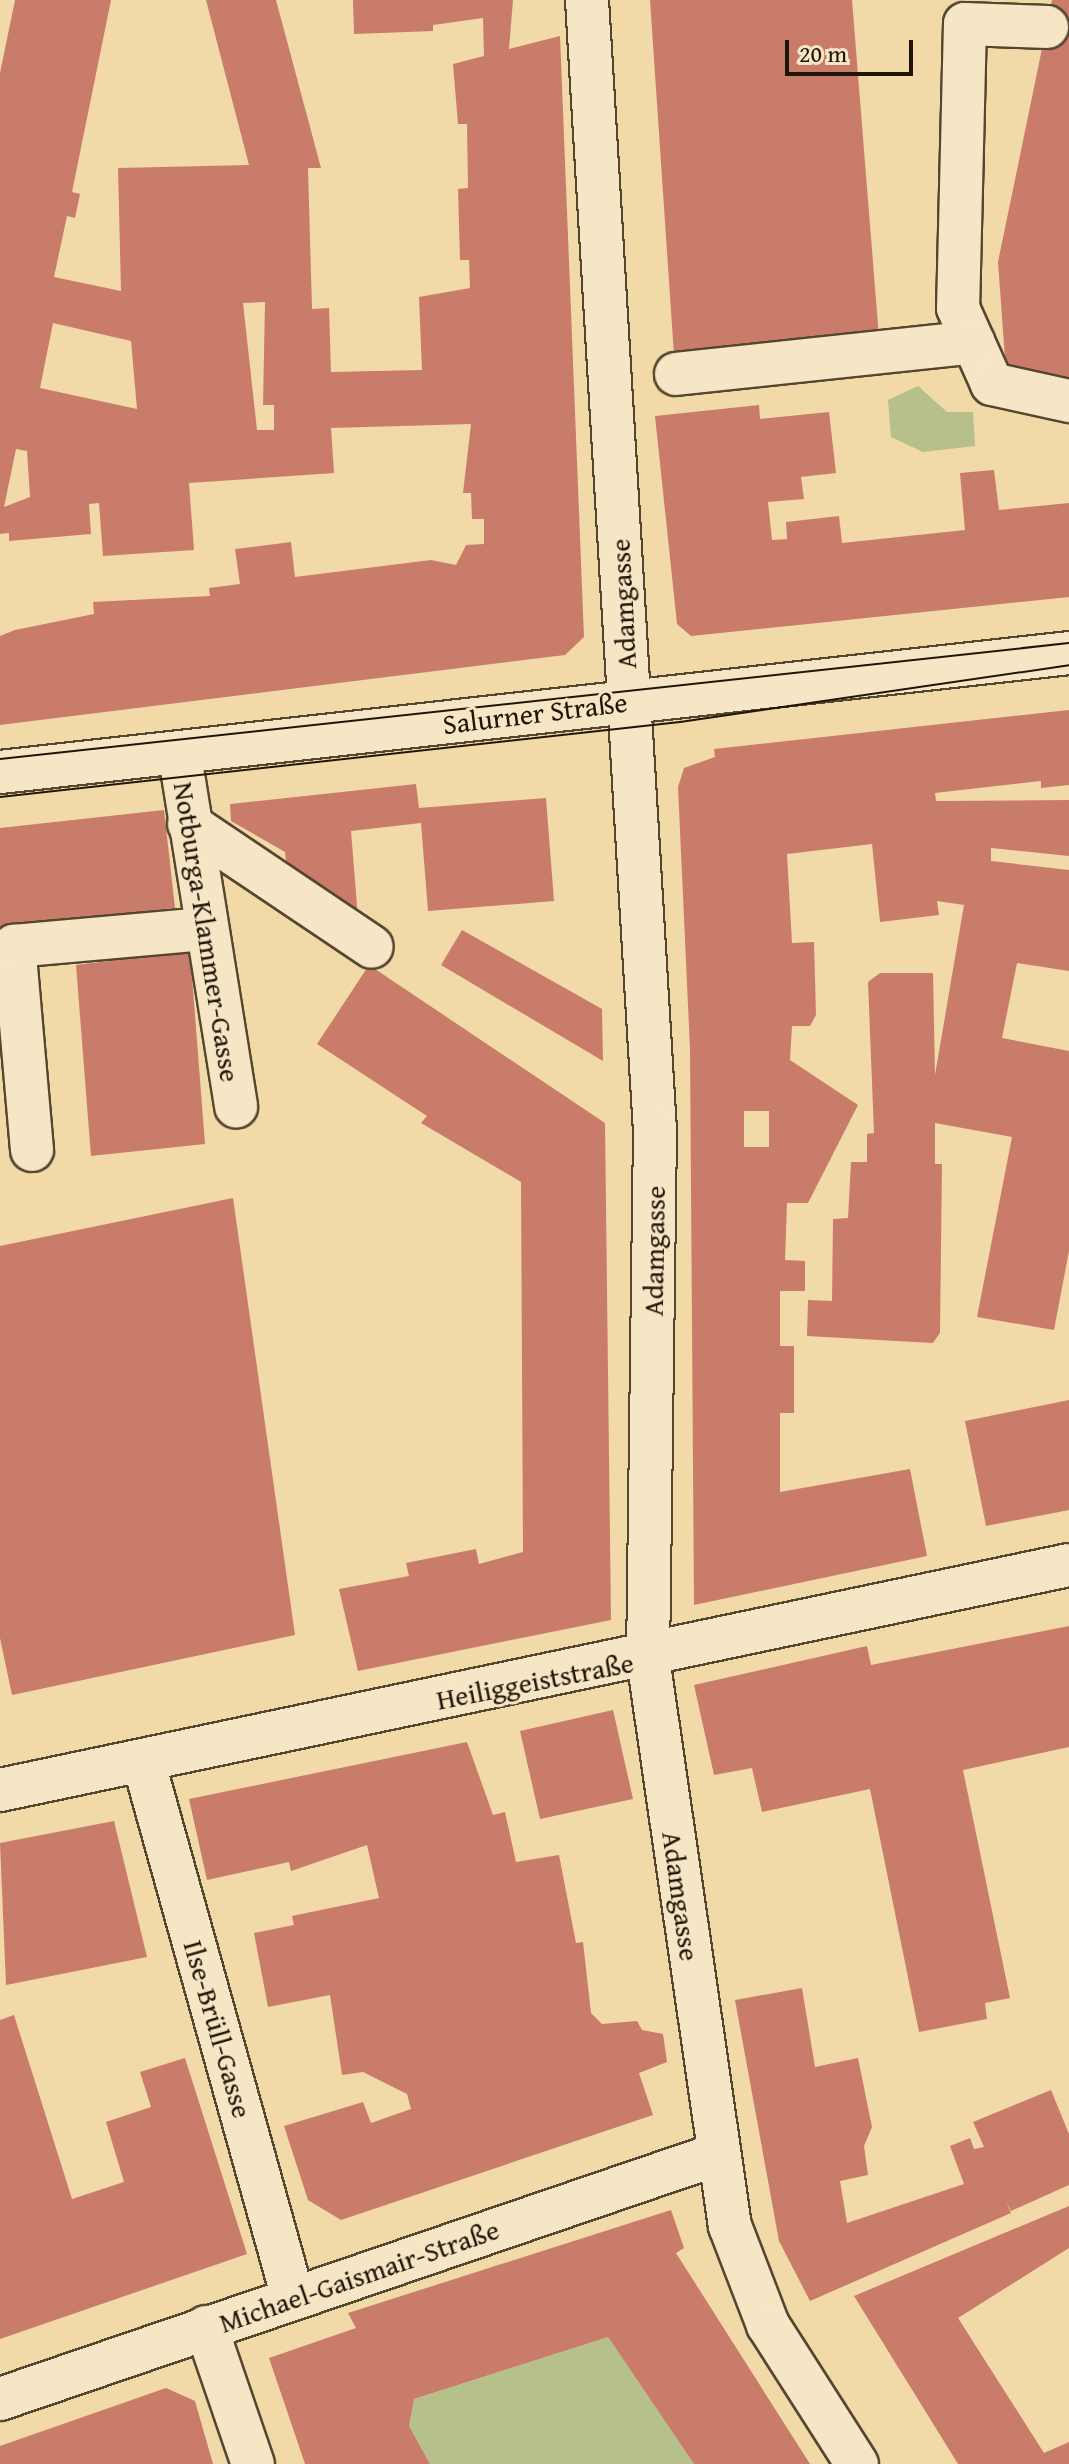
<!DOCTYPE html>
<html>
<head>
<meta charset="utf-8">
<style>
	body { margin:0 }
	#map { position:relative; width:1069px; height:2464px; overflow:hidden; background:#f1d9a8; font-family:"Gentium Book Plus",serif }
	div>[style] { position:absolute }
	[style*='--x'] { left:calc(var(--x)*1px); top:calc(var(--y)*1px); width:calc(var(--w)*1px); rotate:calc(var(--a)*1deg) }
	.green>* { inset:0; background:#b6c08a }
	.building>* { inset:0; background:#ca7c6b }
	.roads { filter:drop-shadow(2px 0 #554630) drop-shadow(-2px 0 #554630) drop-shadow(0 2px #554630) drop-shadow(0 -2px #554630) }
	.minor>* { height:42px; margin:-21px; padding:0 21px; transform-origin:21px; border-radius:21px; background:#f6e6c6 }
	.tram>* { height:2px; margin:-1px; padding:0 1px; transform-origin:1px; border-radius:1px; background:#211508 }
	span { translate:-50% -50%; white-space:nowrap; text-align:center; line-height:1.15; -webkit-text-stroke:6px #f6e6c6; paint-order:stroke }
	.street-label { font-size:28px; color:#211508 }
	.scale { position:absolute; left:785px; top:40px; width:128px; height:36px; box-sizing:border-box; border:4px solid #211508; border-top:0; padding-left:10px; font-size:24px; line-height:28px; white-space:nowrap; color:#211508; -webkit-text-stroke:6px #f6e6c6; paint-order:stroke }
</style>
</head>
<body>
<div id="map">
	<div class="green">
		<div style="clip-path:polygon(918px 386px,947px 412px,973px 412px,975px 446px,923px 452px,891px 437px,888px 400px)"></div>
		<div style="clip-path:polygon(608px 2337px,694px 2464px,430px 2464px,409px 2426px,414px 2399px)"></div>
	</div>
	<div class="building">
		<div style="clip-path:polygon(evenodd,15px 0,111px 0,72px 192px,80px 194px,75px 218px,67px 216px,54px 277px,121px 291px,118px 168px,249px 165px,206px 0,276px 0,321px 168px,308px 168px,312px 309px,329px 308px,331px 372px,422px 370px,419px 297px,470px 288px,469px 260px,460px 260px,458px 189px,468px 188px,467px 124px,458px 124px,453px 64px,484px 56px,483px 18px,433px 25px,433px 31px,354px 34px,353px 0,513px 0,509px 49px,560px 36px,584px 637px,565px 655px,0 725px,0 636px,15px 630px,94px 614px,93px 602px,210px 596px,209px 588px,240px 584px,235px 549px,291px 542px,295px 577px,431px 560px,456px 565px,466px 545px,484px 544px,484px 519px,472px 519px,471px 493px,463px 493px,471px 424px,331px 428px,334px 473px,189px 483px,194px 550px,103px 556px,99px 503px,89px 504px,91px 534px,9px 541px,9px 533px,0 534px,0 73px,15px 0,265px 302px,263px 405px,274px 405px,274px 430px,257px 430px,243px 303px,265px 302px,15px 0,53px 323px,131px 341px,137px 409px,40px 388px,53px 323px,15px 0,16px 449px,27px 451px,30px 497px,4px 507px,16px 449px)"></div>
		<div style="clip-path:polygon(650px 0,852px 0,880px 350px,675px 370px)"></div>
		<div style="clip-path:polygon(1052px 0,1069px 0,1069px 385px,1006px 372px,998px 262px)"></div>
		<div style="clip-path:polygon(759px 405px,760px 419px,829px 412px,836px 473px,801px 477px,804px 499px,768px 502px,772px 540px,787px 539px,786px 522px,839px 516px,842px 543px,965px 530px,960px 473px,994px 470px,999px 510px,1069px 503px,1069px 597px,691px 636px,677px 624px,655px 416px)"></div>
		<div style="clip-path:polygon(evenodd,1069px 710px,1069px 785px,1041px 788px,1041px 781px,935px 793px,936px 801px,1069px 800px,1069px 856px,991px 848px,991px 861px,1069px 870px,1069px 971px,1017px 963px,1002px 1038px,1069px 1051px,1069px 1251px,1054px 1330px,977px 1317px,1012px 1137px,935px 1123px,935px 1164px,942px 1164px,940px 1333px,933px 1343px,807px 1336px,808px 1300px,832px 1301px,833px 1219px,848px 1218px,851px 1162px,867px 1162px,867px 1134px,874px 1133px,868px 982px,880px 973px,933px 973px,935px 1075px,964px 905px,937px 901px,939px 915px,880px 922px,872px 844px,787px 854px,792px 943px,814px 942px,816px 1015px,810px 1026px,792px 1026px,790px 1060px,858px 1105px,808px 1203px,787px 1203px,785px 1260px,805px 1261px,805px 1291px,780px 1291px,780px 1346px,794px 1346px,794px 1413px,780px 1413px,780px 1492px,910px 1469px,927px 1556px,694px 1605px,690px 1049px,678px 787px,684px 768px,715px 757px,714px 749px,1069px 710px,744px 1111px,769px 1111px,769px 1147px,744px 1147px,744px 1111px)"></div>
		<div style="clip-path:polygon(416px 784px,419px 808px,546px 798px,554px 901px,428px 911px,421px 823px,351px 831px,358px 918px,287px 871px,285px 852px,231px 821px,230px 804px)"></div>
		<div style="clip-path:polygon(164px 810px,175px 908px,0 927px,0 828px)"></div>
		<div style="clip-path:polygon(462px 930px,602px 1009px,603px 1061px,441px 965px)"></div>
		<div style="clip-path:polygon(190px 951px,205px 1144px,91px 1156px,76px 965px)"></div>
		<div style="clip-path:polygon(369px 965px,605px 1123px,611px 1620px,358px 1671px,339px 1589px,409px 1576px,406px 1563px,476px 1549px,479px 1564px,523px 1552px,521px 1182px,421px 1123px,427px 1116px,317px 1044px)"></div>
		<div style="clip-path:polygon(233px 1198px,295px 1635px,12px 1695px,0 1638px,0 1246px)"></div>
		<div style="clip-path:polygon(1069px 1400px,1069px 1510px,986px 1526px,965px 1421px)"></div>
		<div style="clip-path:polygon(1069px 1626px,1069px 1747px,963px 1770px,1010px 1998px,985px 2003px,987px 2019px,919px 2032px,870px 1789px,762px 1812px,752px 1768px,714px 1775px,694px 1685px,867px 1646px,871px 1665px)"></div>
		<div style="clip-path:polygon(613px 1710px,633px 1799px,540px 1819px,520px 1731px)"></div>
		<div style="clip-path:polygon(467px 1742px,493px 1815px,505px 1812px,516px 1862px,559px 1855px,576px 1943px,583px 1942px,591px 2013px,602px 2024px,637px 2021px,642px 2030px,663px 2034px,667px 2062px,639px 2073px,653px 2115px,341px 2220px,308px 2200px,284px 2126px,363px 2102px,371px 2123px,411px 2109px,407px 2094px,363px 2072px,342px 2075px,330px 1995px,268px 2007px,254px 1933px,294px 1925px,292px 1916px,379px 1898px,367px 1845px,291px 1871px,289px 1862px,207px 1880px,189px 1799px)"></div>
		<div style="clip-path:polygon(114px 1821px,147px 1957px,6px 1985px,0 1843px)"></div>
		<div style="clip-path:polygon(802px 1988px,815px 2067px,858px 2058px,872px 2127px,864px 2146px,868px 2175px,840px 2181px,847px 2223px,964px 2184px,950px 2146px,970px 2138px,974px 2149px,984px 2147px,973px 2122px,1051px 2090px,1069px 2134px,1069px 2185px,1011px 2211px,1006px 2201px,1011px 2213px,810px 2301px,779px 2241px,735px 2000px)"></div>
		<div style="clip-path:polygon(14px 2015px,72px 2199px,124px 2182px,106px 2122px,151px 2107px,140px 2072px,185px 2058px,247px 2254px,0 2339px,0 2020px)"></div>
		<div style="clip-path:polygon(1069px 2206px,1069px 2248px,958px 2318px,1044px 2453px,1069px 2442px,1069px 2464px,958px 2464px,854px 2296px)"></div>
		<div style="clip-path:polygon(671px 2210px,684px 2248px,676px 2253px,810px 2464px,694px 2464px,608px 2337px,414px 2399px,409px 2426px,430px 2464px,305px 2464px,269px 2358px,356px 2328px,348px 2313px)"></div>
		<div style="clip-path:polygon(166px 2388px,195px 2401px,213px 2464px,0 2464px,0 2446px)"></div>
	</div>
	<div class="roads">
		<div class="minor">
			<div style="--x:587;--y:0;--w:1133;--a:86.56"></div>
			<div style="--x:655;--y:1131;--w:527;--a:90.76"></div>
			<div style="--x:648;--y:1658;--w:574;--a:81.79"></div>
			<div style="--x:730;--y:2226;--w:106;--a:69"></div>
			<div style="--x:768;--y:2325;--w:165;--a:57.4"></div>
			<div style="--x:1047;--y:27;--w:82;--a:-177.9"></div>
			<div style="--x:965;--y:24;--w:284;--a:91.4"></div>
			<div style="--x:958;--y:308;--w:83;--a:65.9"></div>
			<div style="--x:992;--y:384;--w:79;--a:12.4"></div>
			<div style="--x:676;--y:374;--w:299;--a:-6.1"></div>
			<div style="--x:180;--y:756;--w:355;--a:80.9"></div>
			<div style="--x:0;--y:772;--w:1076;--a:-6.35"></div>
			<div style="--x:189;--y:824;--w:220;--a:33.9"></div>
			<div style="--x:32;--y:1150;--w:205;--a:-95"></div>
			<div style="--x:14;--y:946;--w:193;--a:-5.1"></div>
			<div style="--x:143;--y:1760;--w:559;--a:74.42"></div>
			<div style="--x:0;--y:1790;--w:1092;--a:-11.89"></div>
			<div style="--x:206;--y:2327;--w:145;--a:71.1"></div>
			<div style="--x:0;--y:2399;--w:759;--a:-18.84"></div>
		</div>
	</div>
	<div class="tram">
		<div style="--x:0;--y:759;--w:1075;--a:-6.19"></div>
		<div style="--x:0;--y:797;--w:684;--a:-6.29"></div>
		<div style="--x:680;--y:722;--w:393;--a:-8.3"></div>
	</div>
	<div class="street-label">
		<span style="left:623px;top:604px;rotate:-93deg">Adamgasse</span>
		<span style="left:535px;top:713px;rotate:-7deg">Salurner Straße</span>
		<span style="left:207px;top:932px;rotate:81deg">Notburga-Klammer-Gasse</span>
		<span style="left:654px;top:1251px;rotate:-89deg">Adamgasse</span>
		<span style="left:535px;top:1681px;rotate:-11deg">Heiliggeiststraße</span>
		<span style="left:681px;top:1896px;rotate:82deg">Adamgasse</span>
		<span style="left:218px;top:2029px;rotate:74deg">Ilse-Brüll-Gasse</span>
		<span style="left:359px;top:2276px;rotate:-19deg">Michael-Gaismair-Straße</span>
	</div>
	<div class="scale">20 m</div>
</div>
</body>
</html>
